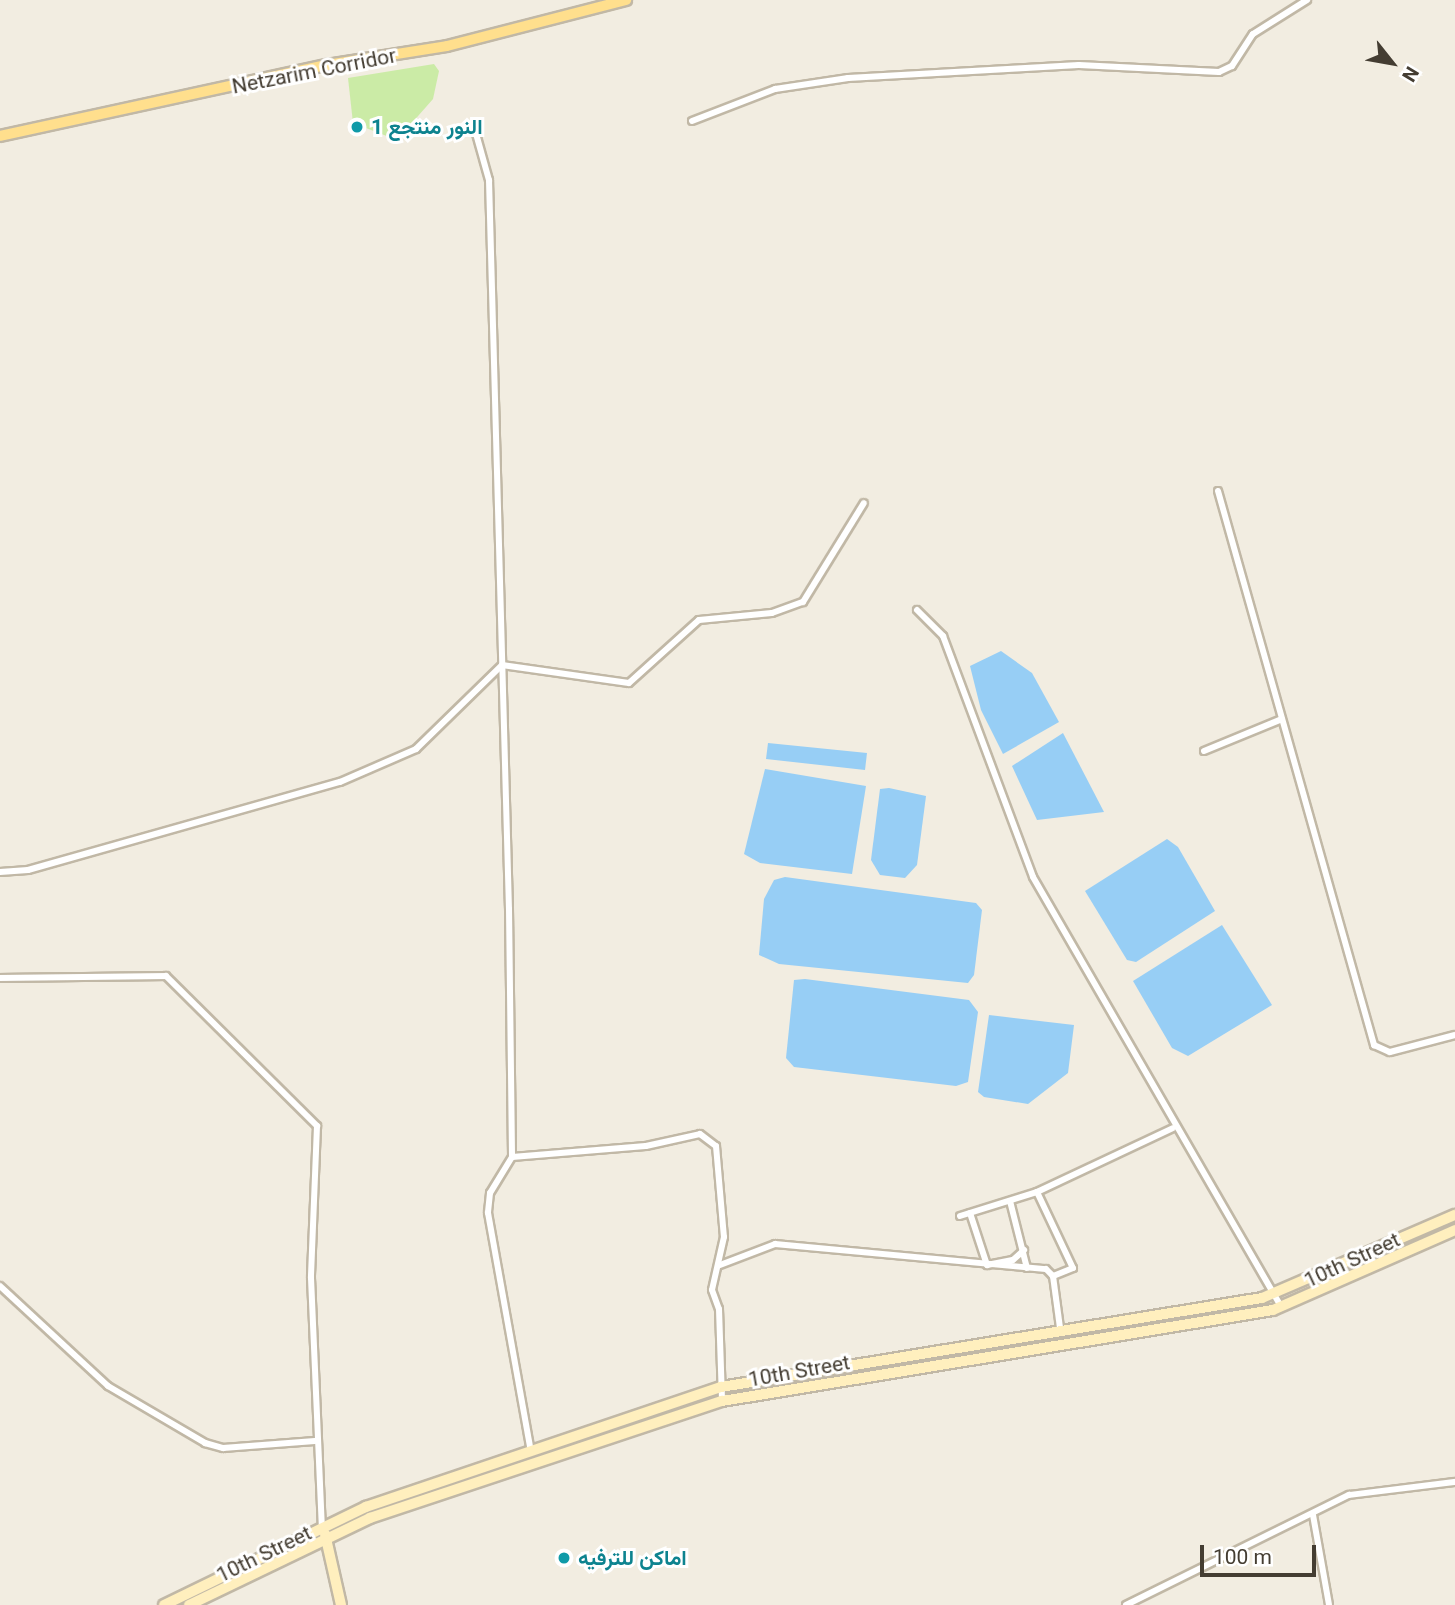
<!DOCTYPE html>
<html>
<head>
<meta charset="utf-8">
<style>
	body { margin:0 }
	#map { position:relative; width:1455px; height:1605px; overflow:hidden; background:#f2ede1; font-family:Roboto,Vazirmatn,sans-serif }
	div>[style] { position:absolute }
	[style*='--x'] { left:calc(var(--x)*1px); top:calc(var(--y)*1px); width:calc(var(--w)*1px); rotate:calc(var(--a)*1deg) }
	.green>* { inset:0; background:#cbeba6 }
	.water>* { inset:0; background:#97cef5 }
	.roads { filter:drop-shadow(2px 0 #c1b8a6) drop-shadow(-2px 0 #c1b8a6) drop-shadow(0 2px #c1b8a6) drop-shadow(0 -2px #c1b8a6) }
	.street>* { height:6px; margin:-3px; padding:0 3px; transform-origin:3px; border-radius:3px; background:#fff }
	.secondary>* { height:10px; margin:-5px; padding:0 5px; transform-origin:5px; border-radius:5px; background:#ffefbe }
	.primary>* { height:10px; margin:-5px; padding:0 5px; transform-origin:5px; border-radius:5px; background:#ffdf8d }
	.dots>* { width:19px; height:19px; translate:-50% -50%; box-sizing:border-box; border:4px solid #fff; border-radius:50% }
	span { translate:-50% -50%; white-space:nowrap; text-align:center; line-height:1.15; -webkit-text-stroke:6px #fff; paint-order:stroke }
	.street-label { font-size:21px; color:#443d32 }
	.culture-label { font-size:21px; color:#0d838f; font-weight:700 }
	.left { translate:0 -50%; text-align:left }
	.north { position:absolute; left:1357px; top:28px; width:70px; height:70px; -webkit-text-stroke:5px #fff; paint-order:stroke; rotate:121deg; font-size:19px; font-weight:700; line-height:28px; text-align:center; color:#443d32 }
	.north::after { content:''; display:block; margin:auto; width:24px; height:32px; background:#443d32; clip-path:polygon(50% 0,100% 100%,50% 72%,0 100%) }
	.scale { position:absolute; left:1200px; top:1545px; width:116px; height:32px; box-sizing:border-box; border:4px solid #443d32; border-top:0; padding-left:9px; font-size:21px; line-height:24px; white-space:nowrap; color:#443d32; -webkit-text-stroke:5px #fff; paint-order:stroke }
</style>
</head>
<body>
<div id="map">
	<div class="green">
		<div style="clip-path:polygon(434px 64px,439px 71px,433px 99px,397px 140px,353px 123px,348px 78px)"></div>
	</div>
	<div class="water">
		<div style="clip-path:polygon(1001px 651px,1032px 673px,1059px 722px,1003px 754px,981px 710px,970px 666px)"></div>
		<div style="clip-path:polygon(1063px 733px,1104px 812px,1037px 820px,1012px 766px)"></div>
		<div style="clip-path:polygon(768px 743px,867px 753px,865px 770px,766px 759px)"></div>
		<div style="clip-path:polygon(765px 769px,866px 786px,852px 874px,760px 863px,744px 854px)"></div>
		<div style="clip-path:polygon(889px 788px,926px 796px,917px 865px,905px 878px,880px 875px,871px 860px,880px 789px)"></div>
		<div style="clip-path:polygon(1167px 839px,1178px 847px,1215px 911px,1136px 962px,1127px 960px,1085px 891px)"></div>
		<div style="clip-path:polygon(785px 877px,976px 903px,982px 910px,974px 975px,968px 983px,779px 964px,759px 955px,764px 899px,774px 880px)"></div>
		<div style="clip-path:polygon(1222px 925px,1272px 1005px,1188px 1056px,1172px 1048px,1133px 981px)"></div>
		<div style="clip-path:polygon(805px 979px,969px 1000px,978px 1012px,968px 1082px,956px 1086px,794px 1067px,786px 1058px,794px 980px)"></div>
		<div style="clip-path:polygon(989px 1015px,1074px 1025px,1068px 1073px,1028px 1104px,984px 1097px,978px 1092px)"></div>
	</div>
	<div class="roads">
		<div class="street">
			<div style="--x:692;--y:121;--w:89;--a:-21.1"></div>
			<div style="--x:775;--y:89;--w:74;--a:-8.6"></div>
			<div style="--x:848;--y:78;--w:231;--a:-3.2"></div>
			<div style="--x:1079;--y:65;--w:140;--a:2.9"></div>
			<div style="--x:1219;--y:72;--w:14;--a:-25"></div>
			<div style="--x:1232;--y:66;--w:38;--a:-57"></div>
			<div style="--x:1253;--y:34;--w:64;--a:-32.2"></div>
			<div style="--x:475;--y:130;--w:52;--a:74.4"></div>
			<div style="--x:489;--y:180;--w:729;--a:88.43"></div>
			<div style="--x:509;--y:909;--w:248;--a:89.3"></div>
			<div style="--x:512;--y:1157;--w:42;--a:121.4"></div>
			<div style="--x:490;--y:1193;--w:20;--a:96"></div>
			<div style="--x:488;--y:1213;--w:238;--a:79.8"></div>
			<div style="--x:1218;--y:491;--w:576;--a:74.27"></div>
			<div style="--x:1374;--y:1045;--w:17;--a:24"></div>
			<div style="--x:1390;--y:1052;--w:67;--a:-14.7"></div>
			<div style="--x:917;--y:610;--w:37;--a:45"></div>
			<div style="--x:943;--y:636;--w:257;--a:69.5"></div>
			<div style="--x:1033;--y:877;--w:496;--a:60"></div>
			<div style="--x:1204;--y:751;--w:84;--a:-22.3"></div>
			<div style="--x:0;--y:872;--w:28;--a:-4"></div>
			<div style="--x:28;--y:870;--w:324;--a:-15.8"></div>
			<div style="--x:340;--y:782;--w:83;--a:-23.5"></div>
			<div style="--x:416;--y:749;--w:120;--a:-44.3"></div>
			<div style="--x:502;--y:665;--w:128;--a:8.1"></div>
			<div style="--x:629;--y:683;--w:94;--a:-42"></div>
			<div style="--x:699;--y:620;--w:73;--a:-5.5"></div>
			<div style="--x:772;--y:613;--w:33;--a:-20"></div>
			<div style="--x:803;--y:602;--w:116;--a:-58.4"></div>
			<div style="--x:0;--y:978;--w:166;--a:-0.7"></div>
			<div style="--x:166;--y:976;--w:213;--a:44.8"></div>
			<div style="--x:317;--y:1126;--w:152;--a:92.3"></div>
			<div style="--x:311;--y:1278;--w:248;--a:87.5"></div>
			<div style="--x:512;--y:1157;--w:134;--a:-4.7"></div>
			<div style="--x:646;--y:1146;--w:55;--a:-12.5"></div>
			<div style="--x:700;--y:1134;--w:20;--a:37"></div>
			<div style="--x:716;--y:1146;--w:91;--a:85"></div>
			<div style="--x:724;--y:1237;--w:54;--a:102.8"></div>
			<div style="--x:712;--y:1290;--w:20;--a:70"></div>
			<div style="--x:719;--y:1309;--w:92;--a:88.1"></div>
			<div style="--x:1037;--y:1192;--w:84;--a:64.7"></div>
			<div style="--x:1073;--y:1268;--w:22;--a:158"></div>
			<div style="--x:1010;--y:1201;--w:69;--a:75.8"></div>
			<div style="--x:970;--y:1213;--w:55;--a:71.9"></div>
			<div style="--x:987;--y:1265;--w:26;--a:-11"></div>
			<div style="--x:1013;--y:1260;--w:15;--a:-42"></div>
			<div style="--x:960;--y:1216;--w:81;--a:-17.3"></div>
			<div style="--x:1037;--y:1192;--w:150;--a:-25.2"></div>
			<div style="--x:720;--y:1265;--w:59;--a:-20.9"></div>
			<div style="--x:775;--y:1244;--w:272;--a:5.3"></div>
			<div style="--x:1046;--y:1269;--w:10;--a:45"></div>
			<div style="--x:1053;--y:1276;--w:52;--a:82.3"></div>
			<div style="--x:0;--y:1286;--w:147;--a:42.8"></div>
			<div style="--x:108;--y:1386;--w:113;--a:30.4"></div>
			<div style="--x:205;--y:1443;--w:19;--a:16"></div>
			<div style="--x:223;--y:1448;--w:92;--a:-4.4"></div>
			<div style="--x:1313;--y:1515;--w:91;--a:79.9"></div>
			<div style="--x:1126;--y:1605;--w:249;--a:-26.3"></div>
			<div style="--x:1349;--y:1495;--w:107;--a:-7"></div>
		</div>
		<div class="secondary">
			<div style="--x:325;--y:1534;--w:73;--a:77.3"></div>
			<div style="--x:164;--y:1605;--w:225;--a:-25.9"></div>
			<div style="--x:366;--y:1507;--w:375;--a:-18.7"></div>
			<div style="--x:721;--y:1387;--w:548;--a:-9.34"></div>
			<div style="--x:1262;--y:1298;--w:210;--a:-23.3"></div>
			<div style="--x:189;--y:1605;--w:201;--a:-25.7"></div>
			<div style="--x:370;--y:1518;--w:371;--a:-18.4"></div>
			<div style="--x:722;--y:1401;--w:558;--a:-9.38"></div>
			<div style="--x:1273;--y:1310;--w:199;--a:-23.7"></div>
		</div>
		<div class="primary">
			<div style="--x:0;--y:136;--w:335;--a:-12.3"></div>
			<div style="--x:327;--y:65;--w:121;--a:-9"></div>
			<div style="--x:447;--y:46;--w:185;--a:-14.4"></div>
		</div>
	</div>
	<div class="dots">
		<div style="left:357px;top:127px;background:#0f9aa8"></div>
		<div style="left:564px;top:1558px;background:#0f9aa8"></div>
	</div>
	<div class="street-label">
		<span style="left:314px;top:71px;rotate:-11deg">Netzarim Corridor</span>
		<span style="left:1352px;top:1260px;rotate:-25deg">10th Street</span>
		<span style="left:799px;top:1371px;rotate:-10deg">10th Street</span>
		<span style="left:264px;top:1554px;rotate:-26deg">10th Street</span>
	</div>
	<div class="culture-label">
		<span class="left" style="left:371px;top:127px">1 النور منتجع</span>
		<span class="left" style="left:578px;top:1558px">اماكن للترفيه</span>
	</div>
	<div class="north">N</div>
	<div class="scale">100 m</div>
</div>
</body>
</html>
